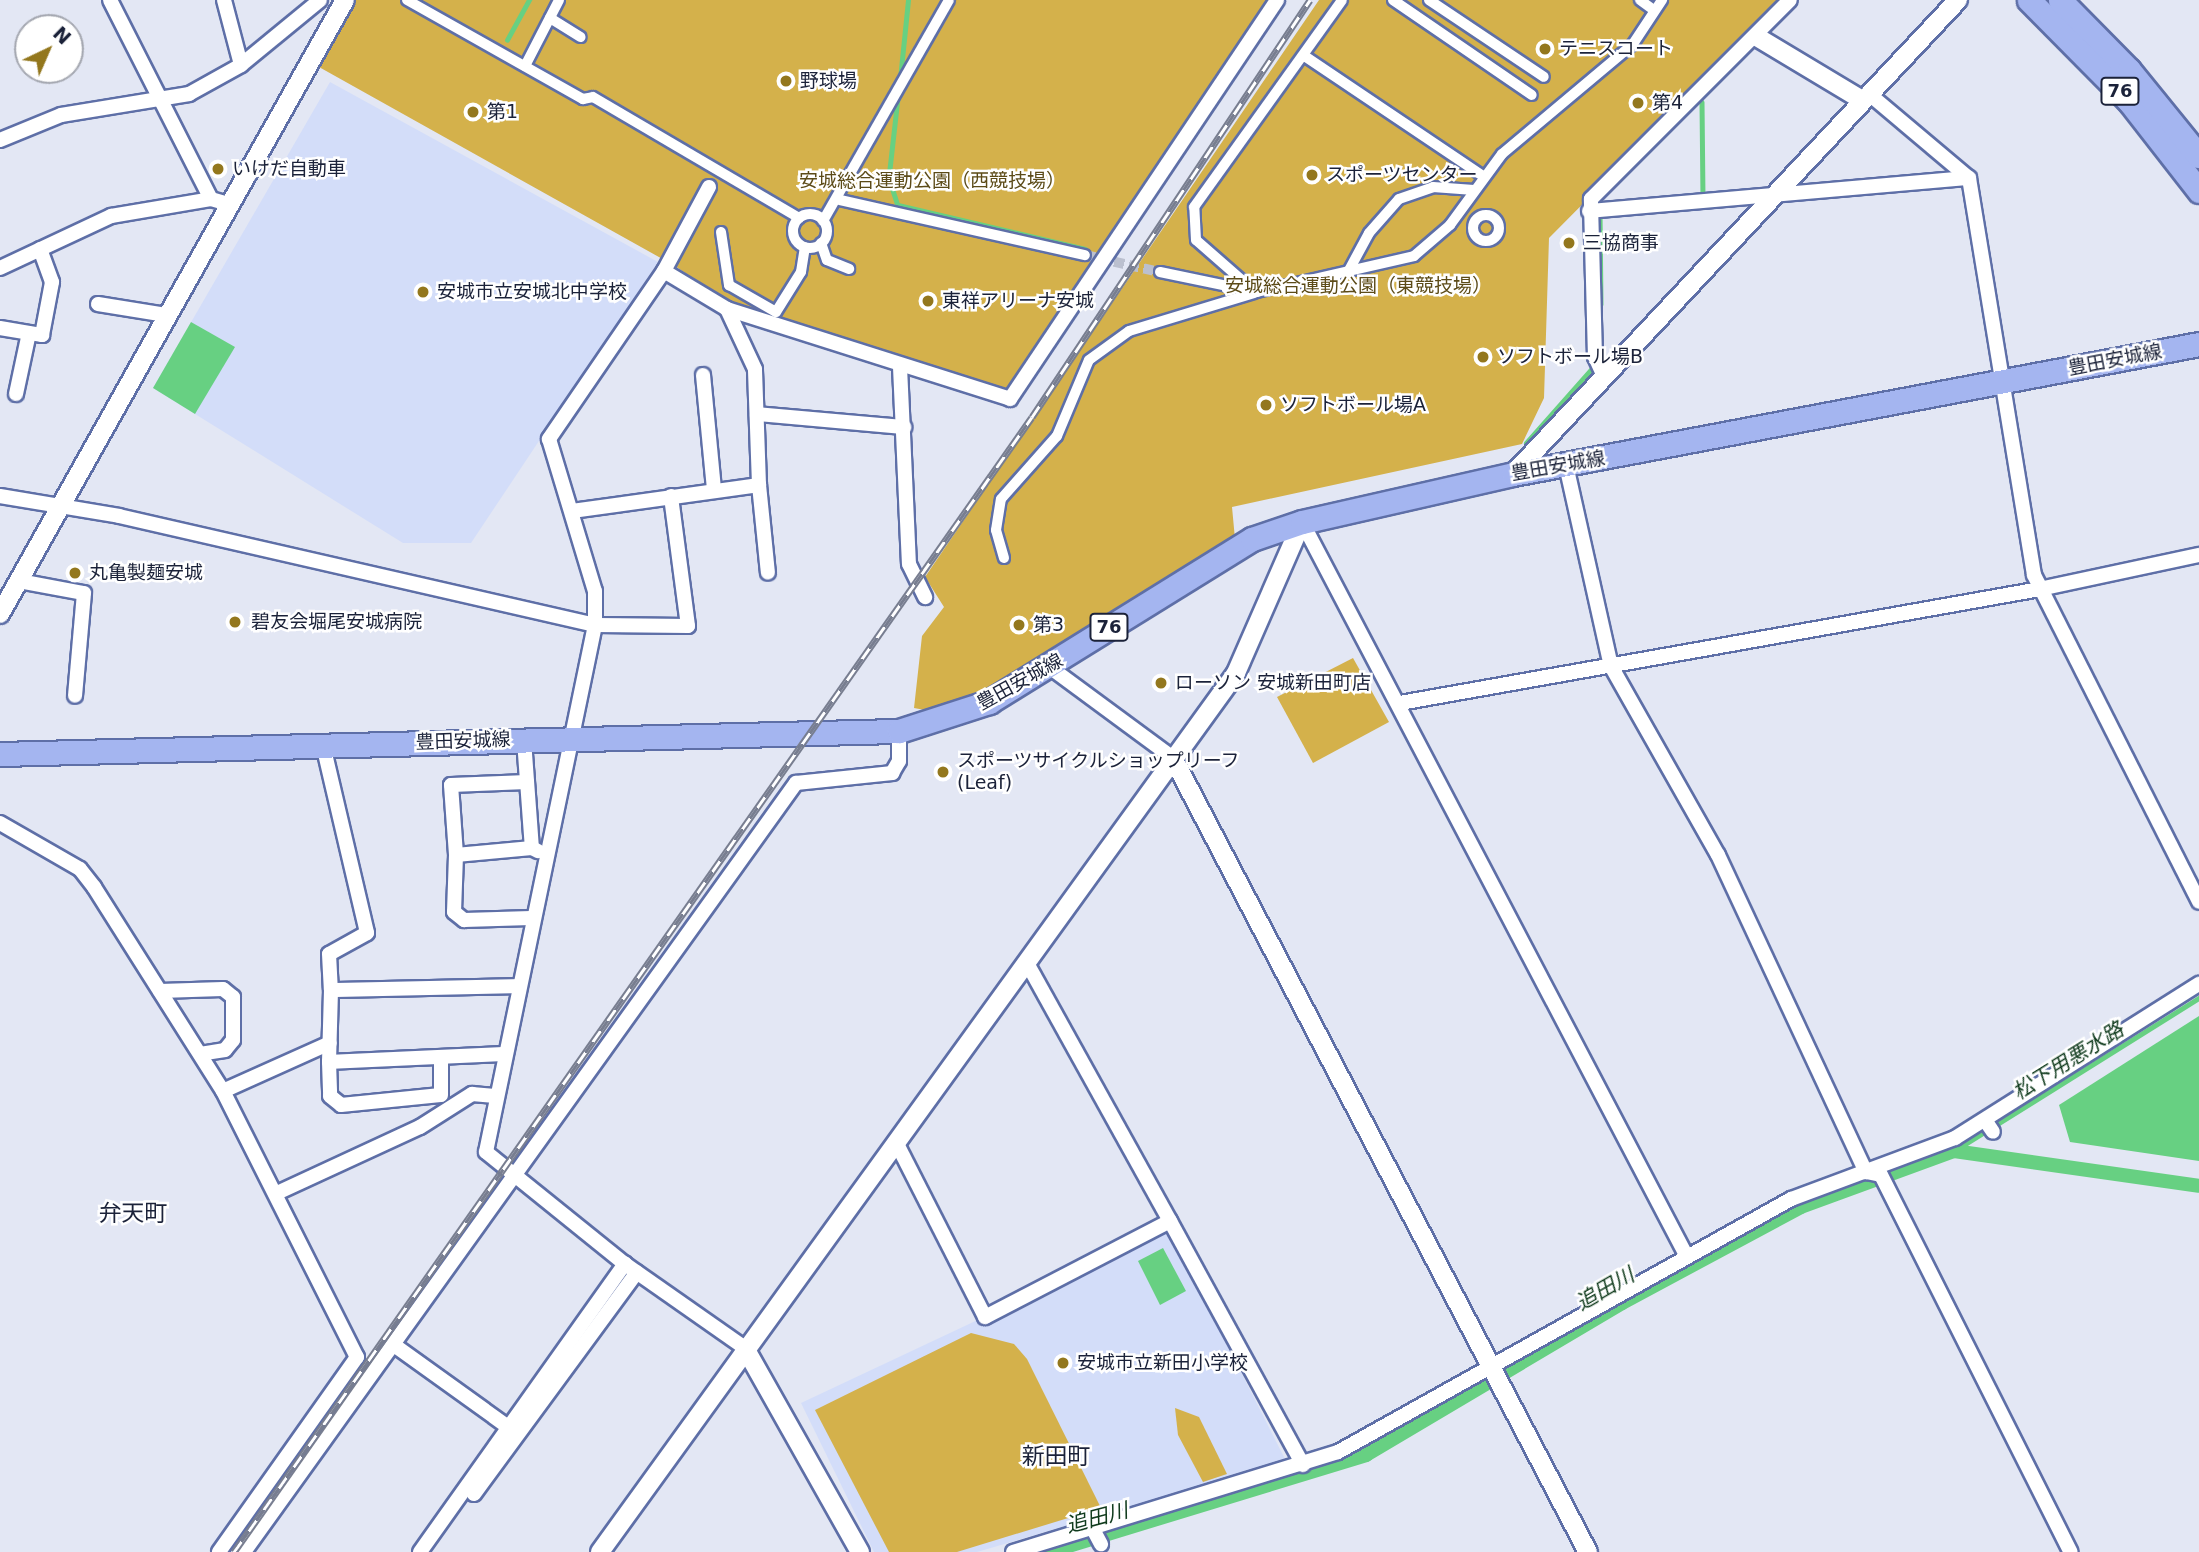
<!DOCTYPE html>
<html>
<head>
<meta charset="utf-8">
<style>
	body { margin:0 }
	#map { position:relative; width:2199px; height:1552px; overflow:hidden; background:#e3e7f4; font-family:"DejaVu Sans","Noto Sans JP",sans-serif }
	div>[style] { position:absolute }
	[style*='--x'] { left:calc(var(--x)*1px); top:calc(var(--y)*1px); width:calc(var(--w)*1px); rotate:calc(var(--a)*1deg) }
	.built>* { inset:0; background:#d3ddf9 }
	.green>* { inset:0; background:#d4b14b }
	.water>* { inset:0; background:#67d082 }
	.stream>* { height:4.5px; margin:-2.25px; padding:0 2.25px; transform-origin:2.25px; border-radius:2.25px; background:#67d082 }
	.canal>* { height:14px; margin:-7px; padding:0 7px; transform-origin:7px; border-radius:7px; background:#67d082 }
	.pedestrian-tunnel>* { height:10px; margin-top:-5px; transform-origin:0; background:repeating-linear-gradient(90deg,#bbc0cf 0 10px,transparent 0 15px) }
	.roads { filter:drop-shadow(2px 0 #5e6fa7) drop-shadow(-2px 0 #5e6fa7) drop-shadow(0 2px #5e6fa7) drop-shadow(0 -2px #5e6fa7) }
	.pedestrian>* { height:10px; margin:-5px; padding:0 5px; transform-origin:5px; border-radius:5px; background:#fff }
	.pedestrian>.ring { margin:-5px; padding:0; box-sizing:content-box; background:none; border:10px solid #fff; border-radius:50% }
	.minor>* { height:14px; margin:-7px; padding:0 7px; transform-origin:7px; border-radius:7px; background:#fff }
	.tertiary>* { height:18px; margin:-9px; padding:0 9px; transform-origin:9px; border-radius:9px; background:#fff }
	.primary>* { height:23px; margin:-11.5px; padding:0 11.5px; transform-origin:11.5px; border-radius:11.5px; background:#a4b5f0 }
	.rail>* { height:7px; margin-top:-3.5px; transform-origin:0; background:repeating-linear-gradient(90deg,#fff 0 13px,#787e90 0 26px); box-sizing:border-box; border-block:2px solid #787e90 }
	.dots>* { width:19px; height:19px; translate:-50% -50%; box-sizing:border-box; border:4px solid #fff; border-radius:50% }
	span { translate:-50% -50%; white-space:nowrap; text-align:center; line-height:1.15; -webkit-text-stroke:5px #fff; paint-order:stroke }
	.shield-label span { padding:2px 5px; background:#fff; border:2px solid; border-radius:5px; -webkit-text-stroke-width:0 }
	.shield-label { font-size:18px; color:#1b2239; font-weight:700 }
	.poi-label { font-size:19px; color:#1b2239 }
	.left { translate:0 -50%; text-align:left }
	.park-label { font-size:19px; color:#5c4b18 }
	.street-label { font-size:19px; color:#1b2239 }
	.water-label { font-size:21px; color:#103b1d; font-style:italic }
	.quarter-label { font-size:23px; color:#1b2239 }
	.north { position:absolute; left:14px; top:14px; width:70px; height:70px; box-sizing:border-box; background:#fff; border:2px solid #a4a7b0; border-radius:50%; rotate:44deg; font-size:19px; font-weight:700; line-height:28px; text-align:center; color:#1b2239 }
	.north::after { content:''; display:block; margin:auto; width:24px; height:32px; background:#93771d; clip-path:polygon(50% 0,100% 100%,50% 72%,0 100%) }
</style>
</head>
<body>
<div id="map">
	<div class="built">
		<div style="clip-path:polygon(330px 82px,658px 262px,471px 543px,403px 543px,153px 388px)"></div>
		<div style="clip-path:polygon(1169px 1230px,1286px 1461px,977px 1552px,874px 1552px,801px 1403px)"></div>
	</div>
	<div class="green">
		<div style="clip-path:polygon(355px 0,1272px 0,1008px 396px,732px 305px,675px 266px,319px 67px)"></div>
		<div style="clip-path:polygon(1319px 0,1785px 0,1549px 238px,1544px 398px,1522px 444px,1232px 507px,1235px 539px,981px 694px,930px 711px,914px 708px,922px 636px,944px 607px,925px 577px)"></div>
		<div style="clip-path:polygon(1353px 658px,1389px 722px,1313px 763px,1277px 697px)"></div>
		<div style="clip-path:polygon(971px 1333px,1014px 1344px,1027px 1359px,1101px 1508px,957px 1552px,889px 1552px,815px 1410px)"></div>
		<div style="clip-path:polygon(1175px 1408px,1199px 1417px,1227px 1474px,1203px 1482px,1178px 1435px)"></div>
	</div>
	<div class="water">
		<div style="clip-path:polygon(191px 322px,235px 347px,195px 414px,153px 388px)"></div>
		<div style="clip-path:polygon(2199px 1016px,2199px 1161px,2070px 1142px,2059px 1105px)"></div>
		<div style="clip-path:polygon(1163px 1248px,1186px 1291px,1160px 1305px,1138px 1261px)"></div>
	</div>
	<div class="stream">
		<div style="--x:507;--y:40;--w:46;--a:-61.2"></div>
		<div style="--x:900;--y:79;--w:79;--a:-84.2"></div>
		<div style="--x:898;--y:98;--w:81;--a:96.4"></div>
		<div style="--x:889;--y:178;--w:28;--a:72"></div>
		<div style="--x:898;--y:205;--w:192;--a:13.2"></div>
		<div style="--x:1702;--y:102;--w:97;--a:89.4"></div>
		<div style="--x:1600;--y:212;--w:92;--a:89.4"></div>
		<div style="--x:1526;--y:443;--w:106;--a:-48.5"></div>
		<div style="--x:1954;--y:1151;--w:289;--a:-32"></div>
	</div>
	<div class="canal">
		<div style="--x:1049;--y:1552;--w:332;--a:-17"></div>
		<div style="--x:1366;--y:1455;--w:298;--a:-30.7"></div>
		<div style="--x:1622;--y:1303;--w:203;--a:-28.2"></div>
		<div style="--x:1801;--y:1207;--w:163;--a:-20.1"></div>
		<div style="--x:1954;--y:1151;--w:247;--a:8.1"></div>
	</div>
	<div class="pedestrian-tunnel">
		<div style="--x:1085;--y:255;--w:77;--a:12.8"></div>
	</div>
	<div class="roads">
		<div class="pedestrian">
			<div style="--x:407;--y:0;--w:202;--a:29.4"></div>
			<div style="--x:583;--y:99;--w:10;--a:-11"></div>
			<div style="--x:593;--y:97;--w:239;--a:30.4"></div>
			<div style="--x:1393;--y:0;--w:168;--a:34.4"></div>
			<div style="--x:1429;--y:0;--w:138;--a:33.8"></div>
			<div style="--x:1640;--y:0;--w:17;--a:36"></div>
			<div style="--x:550;--y:18;--w:36;--a:32"></div>
			<div style="--x:1306;--y:57;--w:213;--a:33.9"></div>
			<div style="--x:525;--y:66;--w:74;--a:-62.7"></div>
			<div style="--x:840;--y:200;--w:251;--a:12.7"></div>
			<div class="ring" style="left:793px;top:214px;width:24px;height:24px"></div>
			<div class="ring" style="left:1473px;top:215px;width:16px;height:16px"></div>
			<div style="--x:823;--y:221;--w:254;--a:-60.3"></div>
			<div style="--x:721;--y:232;--w:54;--a:81.4"></div>
			<div style="--x:729;--y:285;--w:54;--a:29.9"></div>
			<div style="--x:776;--y:312;--w:47;--a:-58"></div>
			<div style="--x:801;--y:272;--w:25;--a:-81"></div>
			<div style="--x:821;--y:243;--w:18;--a:71"></div>
			<div style="--x:827;--y:260;--w:24;--a:22"></div>
			<div style="--x:1160;--y:272;--w:99;--a:11.7"></div>
			<div style="--x:1257;--y:292;--w:161;--a:-12.9"></div>
			<div style="--x:1414;--y:256;--w:48;--a:-40.7"></div>
			<div style="--x:1450;--y:225;--w:88;--a:-53.8"></div>
			<div style="--x:1502;--y:154;--w:171;--a:-40"></div>
			<div style="--x:1633;--y:44;--w:53;--a:-56.6"></div>
			<div style="--x:1348;--y:272;--w:44;--a:-61.7"></div>
			<div style="--x:1369;--y:233;--w:45;--a:-48.6"></div>
			<div style="--x:1399;--y:199;--w:36;--a:-19"></div>
			<div style="--x:1433;--y:187;--w:41;--a:4.2"></div>
			<div style="--x:1252;--y:289;--w:74;--a:-138.8"></div>
			<div style="--x:1196;--y:240;--w:33;--a:-93"></div>
			<div style="--x:1194;--y:207;--w:254;--a:-54.4"></div>
			<div style="--x:1004;--y:558;--w:29;--a:-106"></div>
			<div style="--x:996;--y:530;--w:31;--a:-81"></div>
			<div style="--x:1001;--y:499;--w:84;--a:-48.4"></div>
			<div style="--x:1057;--y:436;--w:82;--a:-67.2"></div>
			<div style="--x:1089;--y:360;--w:49;--a:-35.9"></div>
			<div style="--x:1129;--y:331;--w:131;--a:-16.9"></div>
		</div>
		<div class="minor">
			<div style="--x:110;--y:0;--w:223;--a:63.1"></div>
			<div style="--x:224;--y:0;--w:67;--a:75.3"></div>
			<div style="--x:1868;--y:93;--w:132;--a:40.1"></div>
			<div style="--x:1969;--y:178;--w:402;--a:80.7"></div>
			<div style="--x:2034;--y:575;--w:366;--a:63.2"></div>
			<div style="--x:0;--y:140;--w:66;--a:-22.3"></div>
			<div style="--x:61;--y:115;--w:130;--a:-9.3"></div>
			<div style="--x:189;--y:94;--w:60;--a:-29.1"></div>
			<div style="--x:241;--y:65;--w:102;--a:-39.4"></div>
			<div style="--x:709;--y:187;--w:95;--a:118.2"></div>
			<div style="--x:664;--y:271;--w:204;--a:124.4"></div>
			<div style="--x:549;--y:439;--w:159;--a:73.2"></div>
			<div style="--x:595;--y:591;--w:34;--a:90"></div>
			<div style="--x:595;--y:625;--w:538;--a:101.69"></div>
			<div style="--x:486;--y:1152;--w:179;--a:38.9"></div>
			<div style="--x:625;--y:1264;--w:146;--a:35"></div>
			<div style="--x:1589;--y:211;--w:381;--a:-5"></div>
			<div style="--x:0;--y:268;--w:123;--a:-25.1"></div>
			<div style="--x:111;--y:216;--w:101;--a:-9.6"></div>
			<div style="--x:211;--y:199;--w:19;--a:16"></div>
			<div style="--x:664;--y:271;--w:74;--a:31.1"></div>
			<div style="--x:727;--y:309;--w:297;--a:17.6"></div>
			<div style="--x:1010;--y:399;--w:480;--a:-56.2"></div>
			<div style="--x:98;--y:304;--w:69;--a:9.2"></div>
			<div style="--x:0;--y:328;--w:43;--a:9.5"></div>
			<div style="--x:42;--y:335;--w:54;--a:-79.3"></div>
			<div style="--x:52;--y:282;--w:35;--a:-110"></div>
			<div style="--x:900;--y:367;--w:197;--a:87.4"></div>
			<div style="--x:909;--y:564;--w:37;--a:64"></div>
			<div style="--x:1602;--y:372;--w:17;--a:-115"></div>
			<div style="--x:1595;--y:357;--w:158;--a:-91.5"></div>
			<div style="--x:1591;--y:199;--w:281;--a:-45"></div>
			<div style="--x:703;--y:375;--w:115;--a:84.5"></div>
			<div style="--x:16;--y:394;--w:62;--a:-78"></div>
			<div style="--x:757;--y:414;--w:148;--a:5.1"></div>
			<div style="--x:1566;--y:465;--w:206;--a:77.4"></div>
			<div style="--x:1611;--y:666;--w:217;--a:60.5"></div>
			<div style="--x:1718;--y:855;--w:350;--a:65"></div>
			<div style="--x:759;--y:485;--w:88;--a:84.2"></div>
			<div style="--x:0;--y:496;--w:121;--a:9.5"></div>
			<div style="--x:119;--y:516;--w:488;--a:12.9"></div>
			<div style="--x:595;--y:625;--w:93;--a:0.6"></div>
			<div style="--x:688;--y:626;--w:131;--a:-97.5"></div>
			<div style="--x:572;--y:511;--w:189;--a:-7.9"></div>
			<div style="--x:759;--y:485;--w:116;--a:-92"></div>
			<div style="--x:755;--y:369;--w:66;--a:-115"></div>
			<div style="--x:1302;--y:522;--w:827;--a:62.35"></div>
			<div style="--x:19;--y:581;--w:66;--a:10.5"></div>
			<div style="--x:84;--y:593;--w:103;--a:95"></div>
			<div style="--x:1051;--y:668;--w:152;--a:36.4"></div>
			<div style="--x:1400;--y:703;--w:650;--a:-10.1"></div>
			<div style="--x:2040;--y:589;--w:163;--a:-12.1"></div>
			<div style="--x:524;--y:740;--w:108;--a:85.8"></div>
			<div style="--x:532;--y:848;--w:7;--a:27"></div>
			<div style="--x:323;--y:745;--w:193;--a:76.8"></div>
			<div style="--x:367;--y:933;--w:43;--a:151.1"></div>
			<div style="--x:329;--y:954;--w:36;--a:87"></div>
			<div style="--x:527;--y:782;--w:76;--a:177.7"></div>
			<div style="--x:451;--y:785;--w:70;--a:85.9"></div>
			<div style="--x:456;--y:855;--w:76;--a:-5.3"></div>
			<div style="--x:0;--y:823;--w:92;--a:29.9"></div>
			<div style="--x:80;--y:869;--w:23;--a:52"></div>
			<div style="--x:94;--y:887;--w:241;--a:57.7"></div>
			<div style="--x:223;--y:1091;--w:298;--a:63.3"></div>
			<div style="--x:357;--y:1357;--w:239;--a:125.3"></div>
			<div style="--x:456;--y:855;--w:57;--a:92"></div>
			<div style="--x:454;--y:912;--w:13;--a:39"></div>
			<div style="--x:464;--y:920;--w:67;--a:-1.7"></div>
			<div style="--x:1027;--y:963;--w:295;--a:61"></div>
			<div style="--x:160;--y:991;--w:63;--a:-1.8"></div>
			<div style="--x:223;--y:989;--w:13;--a:39"></div>
			<div style="--x:233;--y:997;--w:43;--a:90"></div>
			<div style="--x:233;--y:1040;--w:13;--a:129"></div>
			<div style="--x:225;--y:1050;--w:25;--a:171"></div>
			<div style="--x:502;--y:1054;--w:173;--a:177.4"></div>
			<div style="--x:329;--y:1062;--w:72;--a:-88.4"></div>
			<div style="--x:331;--y:990;--w:185;--a:-1.2"></div>
			<div style="--x:329;--y:1062;--w:34;--a:88"></div>
			<div style="--x:330;--y:1096;--w:14;--a:39"></div>
			<div style="--x:341;--y:1105;--w:100;--a:-5.7"></div>
			<div style="--x:441;--y:1095;--w:37;--a:-90"></div>
			<div style="--x:223;--y:1091;--w:117;--a:-24.2"></div>
			<div style="--x:1985;--y:1120;--w:14;--a:56"></div>
			<div style="--x:897;--y:1144;--w:194;--a:63"></div>
			<div style="--x:985;--y:1317;--w:208;--a:-27.4"></div>
			<div style="--x:1170;--y:1221;--w:278;--a:61.4"></div>
			<div style="--x:1866;--y:1172;--w:15;--a:11"></div>
			<div style="--x:1881;--y:1175;--w:422;--a:63.3"></div>
			<div style="--x:277;--y:1193;--w:157;--a:-24.8"></div>
			<div style="--x:420;--y:1127;--w:62;--a:-32.4"></div>
			<div style="--x:472;--y:1094;--w:23;--a:5"></div>
			<div style="--x:394;--y:1345;--w:149;--a:35.7"></div>
			<div style="--x:474;--y:1494;--w:275;--a:-53.7"></div>
			<div style="--x:1094;--y:1531;--w:15;--a:62"></div>
			<div style="--x:244;--y:1552;--w:947;--a:-54.33"></div>
			<div style="--x:796;--y:783;--w:97;--a:-5.9"></div>
			<div style="--x:892;--y:773;--w:14;--a:-60"></div>
			<div style="--x:899;--y:761;--w:30;--a:-90"></div>
			<div style="--x:420;--y:1552;--w:354;--a:-54.6"></div>
			<div style="--x:1013;--y:1552;--w:340;--a:-17.1"></div>
			<div style="--x:1338;--y:1452;--w:519;--a:-29.18"></div>
			<div style="--x:1791;--y:1199;--w:175;--a:-20.4"></div>
			<div style="--x:1955;--y:1138;--w:289;--a:-32.3"></div>
		</div>
		<div class="tertiary">
			<div style="--x:1757;--y:37;--w:122;--a:31"></div>
			<div style="--x:1513;--y:474;--w:650;--a:-46.81"></div>
			<div style="--x:0;--y:614;--w:704;--a:-60.67"></div>
			<div style="--x:1173;--y:758;--w:896;--a:62.41"></div>
			<div style="--x:745;--y:1348;--w:234;--a:60.6"></div>
			<div style="--x:600;--y:1552;--w:1085;--a:-54.11"></div>
			<div style="--x:1236;--y:673;--w:165;--a:-66.4"></div>
		</div>
		<div class="primary">
			<div style="--x:2029;--y:0;--w:142;--a:45.3"></div>
			<div style="--x:2129;--y:101;--w:114;--a:52.1"></div>
			<div style="--x:2060;--y:0;--w:98;--a:45.4"></div>
			<div style="--x:2129;--y:70;--w:111;--a:50.9"></div>
			<div style="--x:0;--y:754;--w:899;--a:-1.47"></div>
			<div style="--x:899;--y:731;--w:95;--a:-17.9"></div>
			<div style="--x:989;--y:702;--w:309;--a:-31.8"></div>
			<div style="--x:1252;--y:539;--w:53;--a:-18.8"></div>
			<div style="--x:1302;--y:522;--w:216;--a:-12.8"></div>
			<div style="--x:1513;--y:474;--w:698;--a:-10.73"></div>
		</div>
	</div>
	<div class="rail">
		<div style="--x:234;--y:1552;--w:1387;--a:-54.89"></div>
		<div style="--x:1032;--y:417;--w:501;--a:-56.31"></div>
	</div>
	<div class="dots">
		<div style="left:1545px;top:49px;background:#93771d"></div>
		<div style="left:786px;top:81px;background:#93771d"></div>
		<div style="left:1638px;top:103px;background:#93771d"></div>
		<div style="left:473px;top:112px;background:#93771d"></div>
		<div style="left:218px;top:169px;background:#93771d"></div>
		<div style="left:1312px;top:175px;background:#93771d"></div>
		<div style="left:1569px;top:243px;background:#93771d"></div>
		<div style="left:423px;top:292px;background:#93771d"></div>
		<div style="left:928px;top:301px;background:#93771d"></div>
		<div style="left:1483px;top:357px;background:#93771d"></div>
		<div style="left:1266px;top:405px;background:#93771d"></div>
		<div style="left:75px;top:573px;background:#93771d"></div>
		<div style="left:235px;top:622px;background:#93771d"></div>
		<div style="left:1019px;top:625px;background:#93771d"></div>
		<div style="left:1161px;top:683px;background:#93771d"></div>
		<div style="left:943px;top:772px;background:#93771d"></div>
		<div style="left:1063px;top:1363px;background:#93771d"></div>
	</div>
	<div class="shield-label">
		<span style="left:2120px;top:91px">76</span>
		<span style="left:1109px;top:627px">76</span>
	</div>
	<div class="poi-label">
		<span class="left" style="left:1559px;top:49px">テニスコート</span>
		<span class="left" style="left:800px;top:81px">野球場</span>
		<span class="left" style="left:1652px;top:103px">第4</span>
		<span class="left" style="left:487px;top:112px">第1</span>
		<span class="left" style="left:232px;top:169px">いけだ自動車</span>
		<span class="left" style="left:1326px;top:175px">スポーツセンター</span>
		<span class="left" style="left:1583px;top:243px">三協商事</span>
		<span class="left" style="left:437px;top:292px">安城市立安城北中学校</span>
		<span class="left" style="left:942px;top:301px">東祥アリーナ安城</span>
		<span class="left" style="left:1497px;top:357px">ソフトボール場B</span>
		<span class="left" style="left:1280px;top:405px">ソフトボール場A</span>
		<span class="left" style="left:89px;top:573px">丸亀製麺安城</span>
		<span class="left" style="left:251px;top:622px">碧友会堀尾安城病院</span>
		<span class="left" style="left:1033px;top:625px">第3</span>
		<span class="left" style="left:1175px;top:683px">ローソン 安城新田町店</span>
		<span class="left" style="left:957px;top:772px">スポーツサイクルショップリーフ<br>(Leaf)</span>
		<span class="left" style="left:1077px;top:1363px">安城市立新田小学校</span>
	</div>
	<div class="park-label">
		<span style="left:932px;top:181px">安城総合運動公園（西競技場）</span>
		<span style="left:1358px;top:286px">安城総合運動公園（東競技場）</span>
	</div>
	<div class="street-label">
		<span style="left:2115px;top:360px;rotate:-11deg">豊田安城線</span>
		<span style="left:1558px;top:466px;rotate:-10deg">豊田安城線</span>
		<span style="left:1020px;top:682px;rotate:-29deg">豊田安城線</span>
		<span style="left:463px;top:741px;rotate:-2deg">豊田安城線</span>
	</div>
	<div class="water-label">
		<span style="left:2068px;top:1061px;rotate:-32deg">松下用悪水路</span>
		<span style="left:1605px;top:1289px;rotate:-30deg">追田川</span>
		<span style="left:1097px;top:1518px;rotate:-15deg">追田川</span>
	</div>
	<div class="quarter-label">
		<span style="left:133px;top:1213px">弁天町</span>
		<span style="left:1056px;top:1456px">新田町</span>
	</div>
	<div class="north">N</div>
</div>
</body>
</html>
